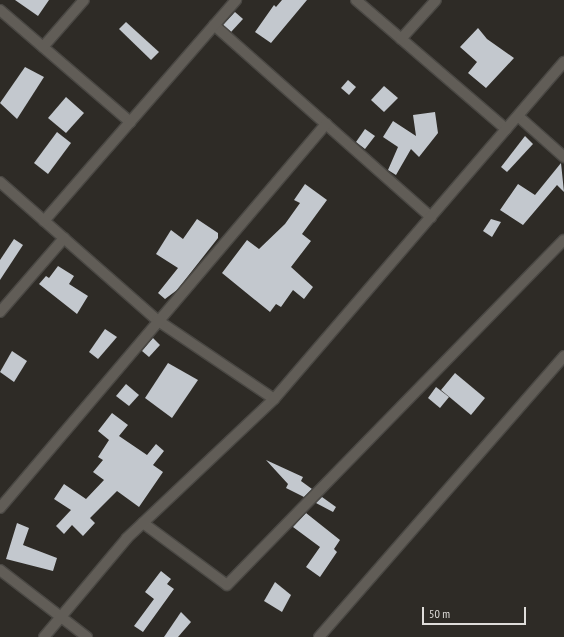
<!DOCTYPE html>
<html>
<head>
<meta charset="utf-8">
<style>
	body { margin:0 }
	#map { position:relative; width:564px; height:637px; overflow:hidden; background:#2e2b26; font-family:"PT Sans Narrow",sans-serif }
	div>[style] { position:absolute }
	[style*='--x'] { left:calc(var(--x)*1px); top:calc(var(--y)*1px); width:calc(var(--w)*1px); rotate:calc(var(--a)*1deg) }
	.building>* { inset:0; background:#c3c8ce }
	.roads { filter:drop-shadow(1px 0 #4a4844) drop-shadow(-1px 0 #4a4844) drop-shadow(0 1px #4a4844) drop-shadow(0 -1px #4a4844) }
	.minor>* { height:10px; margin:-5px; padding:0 5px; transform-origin:5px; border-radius:5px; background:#615d57 }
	span { translate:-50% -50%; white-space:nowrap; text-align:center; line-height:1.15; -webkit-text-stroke:4px #2e2b26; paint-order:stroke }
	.scale { position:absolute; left:422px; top:607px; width:104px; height:18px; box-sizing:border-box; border:2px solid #dfddda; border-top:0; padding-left:5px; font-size:12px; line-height:14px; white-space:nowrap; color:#dfddda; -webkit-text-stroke:3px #2e2b26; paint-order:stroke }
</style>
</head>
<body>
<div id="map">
	<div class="building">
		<div style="clip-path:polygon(15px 0,49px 0,38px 16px)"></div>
		<div style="clip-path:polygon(282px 0,307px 0,271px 43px,255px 32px,274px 5px,276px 7px)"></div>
		<div style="clip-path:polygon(235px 12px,243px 19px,231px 32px,223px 25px)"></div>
		<div style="clip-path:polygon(126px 22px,159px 52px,151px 60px,119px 29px)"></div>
		<div style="clip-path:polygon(478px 28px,487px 39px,514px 58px,486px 88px,468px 73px,477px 62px,460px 47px)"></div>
		<div style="clip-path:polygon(25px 67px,44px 77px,17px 119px,0 103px)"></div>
		<div style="clip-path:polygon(348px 80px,356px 87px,349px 95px,341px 88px)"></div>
		<div style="clip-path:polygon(384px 86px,398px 98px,384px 112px,371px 100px)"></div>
		<div style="clip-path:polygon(66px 97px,84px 113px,66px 133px,48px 118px)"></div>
		<div style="clip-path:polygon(435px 112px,438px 133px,419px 157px,411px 149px,396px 175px,388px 170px,398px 147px,383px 137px,393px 121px,416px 136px,413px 115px)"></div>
		<div style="clip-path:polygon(365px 129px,375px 136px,365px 149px,356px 142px)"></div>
		<div style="clip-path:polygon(57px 132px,71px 143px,48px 174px,34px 163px)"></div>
		<div style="clip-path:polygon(525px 136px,533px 144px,507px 172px,501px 167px)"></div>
		<div style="clip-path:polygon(561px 163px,564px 192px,557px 185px,523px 225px,500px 210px,518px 184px,535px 195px)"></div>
		<div style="clip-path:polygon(305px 184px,327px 200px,302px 234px,311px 241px,291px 267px,313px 287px,304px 299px,293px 290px,281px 307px,276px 304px,270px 312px,222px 273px,247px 240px,259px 249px,285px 224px,300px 203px,294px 200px)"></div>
		<div style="clip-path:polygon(197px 219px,218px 233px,218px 238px,177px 290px,165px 299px,158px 293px,178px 268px,156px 254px,171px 230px,183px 239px)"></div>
		<div style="clip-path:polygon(491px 219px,501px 222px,492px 237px,483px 231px)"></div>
		<div style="clip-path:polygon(14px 239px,23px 245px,0 280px,0 260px)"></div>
		<div style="clip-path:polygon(58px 266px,74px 276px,69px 284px,88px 296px,77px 314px,39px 284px,46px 276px,49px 278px)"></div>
		<div style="clip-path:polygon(105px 329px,117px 337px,98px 359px,89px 352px)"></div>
		<div style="clip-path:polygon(153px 338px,160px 345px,149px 357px,142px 351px)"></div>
		<div style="clip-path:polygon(12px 351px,27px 361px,14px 382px,0 372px)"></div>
		<div style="clip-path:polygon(168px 363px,198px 380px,172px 418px,145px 398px)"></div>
		<div style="clip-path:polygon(455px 373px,485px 398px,471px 415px,441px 390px)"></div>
		<div style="clip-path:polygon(126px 384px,139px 395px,129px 406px,116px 396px)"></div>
		<div style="clip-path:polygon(436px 387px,449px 397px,440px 408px,428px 398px)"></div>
		<div style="clip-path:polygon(112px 413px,128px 425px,119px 436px,147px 455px,156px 444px,164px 451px,153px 465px,163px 472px,139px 507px,117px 491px,90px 518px,95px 523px,83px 536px,72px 525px,64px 534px,56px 526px,71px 510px,54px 499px,64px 484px,86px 499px,104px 480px,93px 472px,103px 460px,98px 457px,109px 440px,98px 431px)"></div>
		<div style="clip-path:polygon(266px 460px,303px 477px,301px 481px,312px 489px,304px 497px,286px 488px,288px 484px)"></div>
		<div style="clip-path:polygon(322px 497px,336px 507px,333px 512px,316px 503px)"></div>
		<div style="clip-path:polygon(306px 513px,340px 540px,334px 549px,337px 552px,320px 577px,306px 567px,320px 547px,293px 527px)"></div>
		<div style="clip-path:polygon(17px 523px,29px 528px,23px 545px,57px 558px,53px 571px,6px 559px)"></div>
		<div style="clip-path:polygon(161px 571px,171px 579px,167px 584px,174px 589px,143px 632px,134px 626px,154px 599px,145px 592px)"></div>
		<div style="clip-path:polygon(275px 582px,291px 595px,282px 612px,264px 601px)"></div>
		<div style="clip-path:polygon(181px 612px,191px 622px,178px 637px,164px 637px)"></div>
	</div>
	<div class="roads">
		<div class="minor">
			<div style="--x:356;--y:0;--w:198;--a:40.7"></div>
			<div style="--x:0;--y:10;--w:172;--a:40.7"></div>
			<div style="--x:214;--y:25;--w:290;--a:41.5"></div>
			<div style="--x:401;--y:39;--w:52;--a:-48.1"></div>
			<div style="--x:43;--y:47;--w:62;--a:-48.9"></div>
			<div style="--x:518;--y:116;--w:62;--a:41.7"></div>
			<div style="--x:0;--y:182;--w:209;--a:41.3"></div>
			<div style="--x:157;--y:320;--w:141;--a:34"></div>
			<div style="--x:44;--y:221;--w:293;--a:-49"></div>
			<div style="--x:0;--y:312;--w:98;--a:-49.1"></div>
			<div style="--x:0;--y:508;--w:504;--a:-49.67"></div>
			<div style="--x:143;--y:523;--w:104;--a:36.4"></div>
			<div style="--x:227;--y:585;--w:482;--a:-45.7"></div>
			<div style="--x:0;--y:570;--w:110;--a:37.6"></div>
			<div style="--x:44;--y:637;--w:129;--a:-50"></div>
			<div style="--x:127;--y:538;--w:202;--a:-43.4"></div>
			<div style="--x:274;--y:399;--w:445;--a:-49.3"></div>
			<div style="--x:319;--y:637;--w:373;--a:-48.9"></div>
		</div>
	</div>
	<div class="scale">50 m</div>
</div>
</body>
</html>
